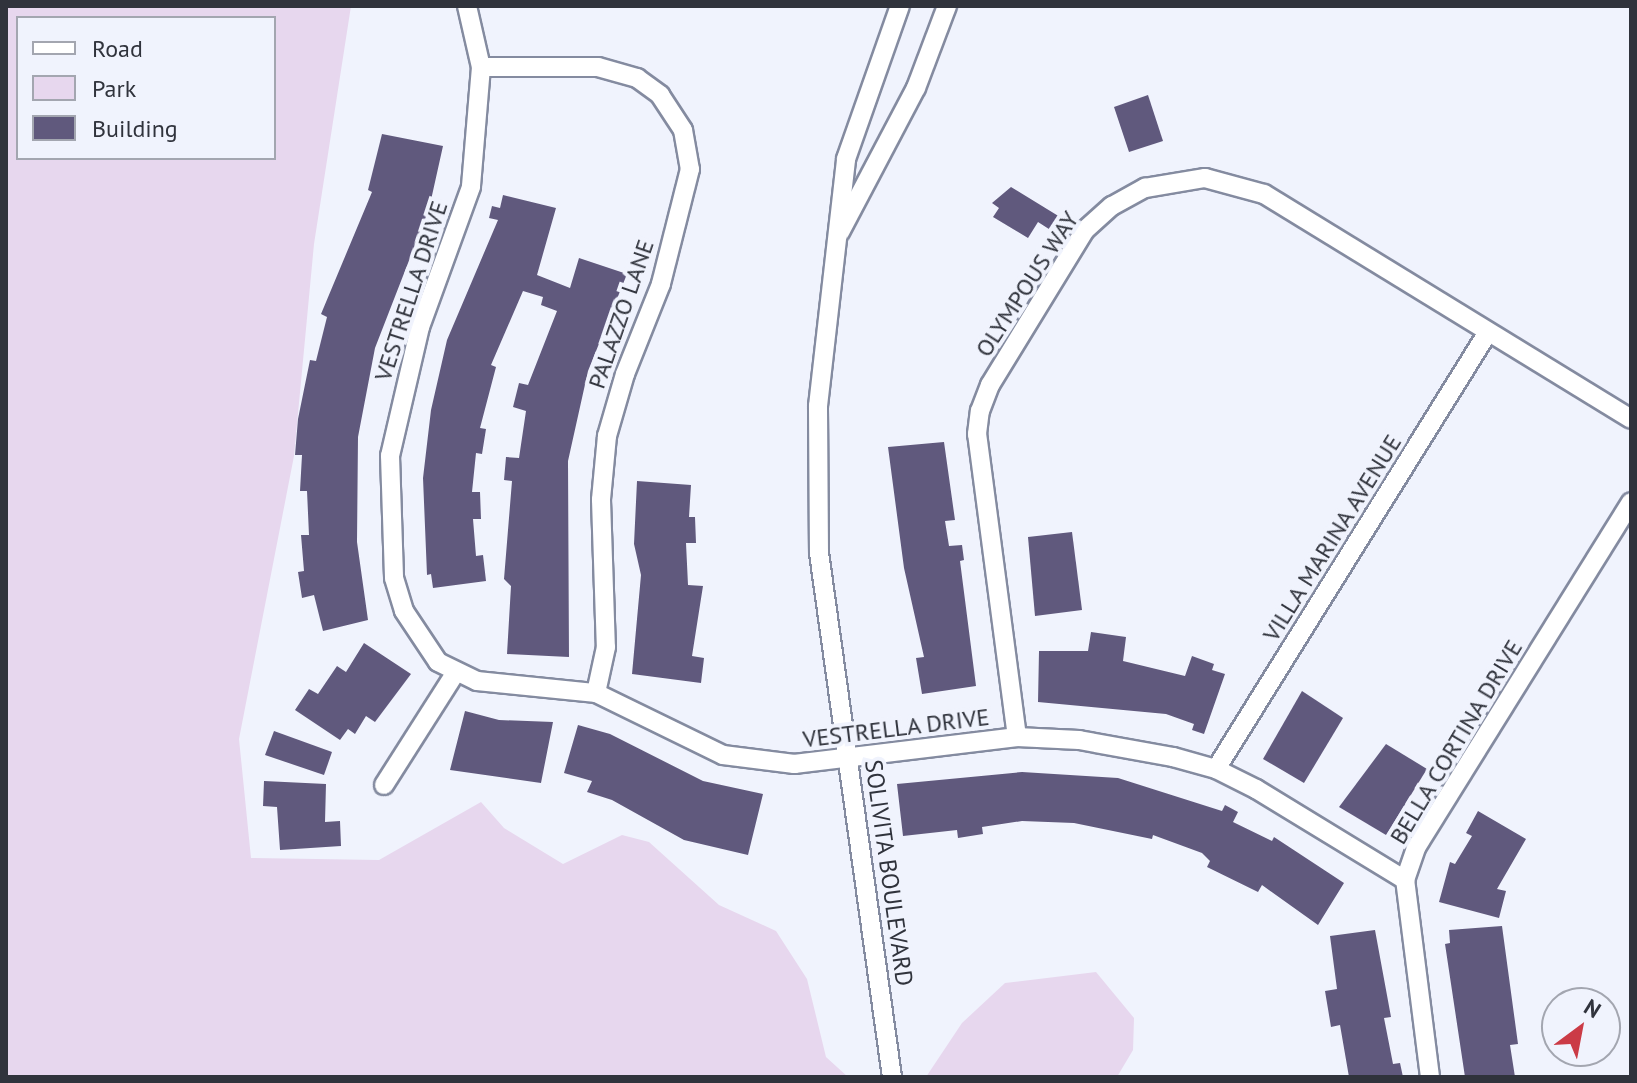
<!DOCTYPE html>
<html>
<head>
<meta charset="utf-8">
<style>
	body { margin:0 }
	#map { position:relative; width:1637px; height:1083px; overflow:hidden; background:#f0f3fd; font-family:"PT Sans",sans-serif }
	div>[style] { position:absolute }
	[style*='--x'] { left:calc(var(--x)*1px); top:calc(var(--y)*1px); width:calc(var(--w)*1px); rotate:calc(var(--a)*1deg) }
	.green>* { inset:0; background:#e7d7ee }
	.building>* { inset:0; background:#60597d }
	.roads { filter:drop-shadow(2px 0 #848ba0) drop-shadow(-2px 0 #848ba0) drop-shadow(0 2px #848ba0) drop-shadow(0 -2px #848ba0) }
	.street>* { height:18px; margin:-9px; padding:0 9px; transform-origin:9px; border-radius:9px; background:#fff }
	span { translate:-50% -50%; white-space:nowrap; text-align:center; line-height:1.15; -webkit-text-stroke:8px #f0f3fd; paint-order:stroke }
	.street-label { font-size:24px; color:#30333c }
	.frame { position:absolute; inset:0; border:8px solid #30333c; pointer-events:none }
	.legend { position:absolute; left:16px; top:16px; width:260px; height:144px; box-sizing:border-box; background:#f0f3fd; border:2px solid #a3a6b0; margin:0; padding:10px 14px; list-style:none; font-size:24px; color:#30333c }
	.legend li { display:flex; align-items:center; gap:16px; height:40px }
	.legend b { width:40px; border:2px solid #a3a6b0 }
	.north { position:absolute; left:1541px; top:987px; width:80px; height:80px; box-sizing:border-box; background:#f0f3fd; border:2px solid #a3a6b0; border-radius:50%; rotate:32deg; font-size:22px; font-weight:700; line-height:32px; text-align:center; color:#30333c }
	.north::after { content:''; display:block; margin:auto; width:28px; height:36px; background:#cb3b46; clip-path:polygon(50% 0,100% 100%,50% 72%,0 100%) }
</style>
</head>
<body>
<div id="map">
	<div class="green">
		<div style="clip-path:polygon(evenodd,6px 6px,351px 6px,314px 244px,294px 456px,239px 739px,251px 858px,379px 860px,481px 802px,504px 828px,563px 864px,622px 835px,649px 842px,719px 905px,776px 931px,807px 979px,826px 1057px,848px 1077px,6px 1077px,6px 6px,274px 18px,274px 158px,18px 158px,18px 18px,274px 18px)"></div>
		<div style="clip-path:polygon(1096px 972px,1134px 1018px,1133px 1050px,1117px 1077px,926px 1077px,962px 1023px,1005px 983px)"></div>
	</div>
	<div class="building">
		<div style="clip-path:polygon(1148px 95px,1163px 141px,1129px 152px,1114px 107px)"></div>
		<div style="clip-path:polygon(382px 134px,443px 146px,429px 209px,375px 348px,358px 437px,357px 542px,368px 620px,323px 631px,314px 595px,302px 598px,298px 572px,304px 571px,301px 535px,309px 535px,307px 491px,300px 491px,302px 455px,295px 455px,298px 419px,310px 360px,316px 361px,327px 317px,321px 314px,372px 192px,368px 190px)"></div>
		<div style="clip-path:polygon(1011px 187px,1060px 217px,1052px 231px,1038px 222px,1028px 238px,993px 217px,999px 208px,992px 203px)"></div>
		<div style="clip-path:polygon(503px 195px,556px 208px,537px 275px,570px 288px,579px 258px,627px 274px,588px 371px,568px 461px,569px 657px,507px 654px,511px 586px,504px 579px,512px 481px,504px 480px,506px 457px,519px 458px,526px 411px,513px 407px,519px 383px,528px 385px,557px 311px,541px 305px,543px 297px,523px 291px,491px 365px,496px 367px,480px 428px,486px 429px,482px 454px,476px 453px,472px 492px,480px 492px,481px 519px,473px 519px,476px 556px,483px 555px,486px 581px,433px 588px,431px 574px,427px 575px,423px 478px,431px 410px,447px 340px,498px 220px,489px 218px,492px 206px,500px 208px)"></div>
		<div style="clip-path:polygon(944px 442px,955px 520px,945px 521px,949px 546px,962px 545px,964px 560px,960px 561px,976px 686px,922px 694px,916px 658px,924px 657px,904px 568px,888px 447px)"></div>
		<div style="clip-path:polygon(637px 481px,691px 485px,689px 517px,695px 517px,696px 543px,686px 543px,688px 585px,703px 586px,692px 656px,704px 658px,701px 683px,632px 674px,641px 575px,634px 544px)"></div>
		<div style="clip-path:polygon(1072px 532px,1082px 610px,1035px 616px,1028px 537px)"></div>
		<div style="clip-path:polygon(1091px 632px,1126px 637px,1123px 661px,1185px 676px,1192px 656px,1214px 664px,1212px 670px,1225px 674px,1204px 734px,1192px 730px,1194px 724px,1166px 714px,1038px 702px,1039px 651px,1088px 651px)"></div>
		<div style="clip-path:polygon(364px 643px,411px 674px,375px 722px,366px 716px,355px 734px,348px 729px,340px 740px,295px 710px,309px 689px,318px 694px,337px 666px,346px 672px)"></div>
		<div style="clip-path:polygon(1302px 691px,1343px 718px,1304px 783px,1263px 759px)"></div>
		<div style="clip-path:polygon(465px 711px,499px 720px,553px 722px,541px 783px,450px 770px)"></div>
		<div style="clip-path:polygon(578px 725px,610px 734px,703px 781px,763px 794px,748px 855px,684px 840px,612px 800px,587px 792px,592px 781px,564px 773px)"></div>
		<div style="clip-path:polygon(274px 731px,332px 752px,324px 775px,265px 755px)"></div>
		<div style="clip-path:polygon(1386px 744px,1427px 769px,1386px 835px,1339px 807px)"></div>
		<div style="clip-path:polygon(1022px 772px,1118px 778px,1222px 811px,1225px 805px,1238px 812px,1233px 822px,1272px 841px,1274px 837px,1344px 883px,1318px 925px,1262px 885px,1258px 892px,1207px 867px,1210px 861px,1202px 853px,1153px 835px,1152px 839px,1074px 823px,1022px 821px,982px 827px,983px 834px,958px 838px,957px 830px,903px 836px,897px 784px)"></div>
		<div style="clip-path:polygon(264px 781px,326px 784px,325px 822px,340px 821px,341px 846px,280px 850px,277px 807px,263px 806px)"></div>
		<div style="clip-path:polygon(1478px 811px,1526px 839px,1497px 889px,1506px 891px,1499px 918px,1439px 902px,1450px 862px,1455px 864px,1472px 836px,1466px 833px)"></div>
		<div style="clip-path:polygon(1502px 926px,1518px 1044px,1510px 1045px,1515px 1077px,1465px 1077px,1445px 944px,1450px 943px,1449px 930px)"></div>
		<div style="clip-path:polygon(1375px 930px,1391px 1017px,1384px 1018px,1393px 1064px,1400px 1063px,1403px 1077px,1349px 1077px,1340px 1025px,1331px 1027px,1325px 991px,1337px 989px,1330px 936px)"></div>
	</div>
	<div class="roads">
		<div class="street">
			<div style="--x:467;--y:6;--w:63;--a:77.1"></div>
			<div style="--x:481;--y:67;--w:120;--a:94.8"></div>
			<div style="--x:471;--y:187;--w:149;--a:110"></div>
			<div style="--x:420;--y:327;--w:132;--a:103.1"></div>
			<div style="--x:390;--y:456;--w:122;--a:88.1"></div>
			<div style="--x:394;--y:578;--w:34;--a:73"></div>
			<div style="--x:404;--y:611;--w:61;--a:56.3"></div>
			<div style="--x:438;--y:662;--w:43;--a:26"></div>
			<div style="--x:477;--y:681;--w:120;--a:5.8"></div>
			<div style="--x:596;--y:693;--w:141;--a:26"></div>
			<div style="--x:723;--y:755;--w:72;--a:7.2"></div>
			<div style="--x:794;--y:764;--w:225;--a:-6.9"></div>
			<div style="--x:1017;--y:737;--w:62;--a:2.8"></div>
			<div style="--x:1079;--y:740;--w:96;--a:10.3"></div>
			<div style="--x:1173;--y:757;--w:45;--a:15.6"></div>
			<div style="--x:1216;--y:769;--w:45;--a:26.6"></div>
			<div style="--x:1256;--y:789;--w:175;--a:31.4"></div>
			<div style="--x:481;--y:67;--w:117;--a:0"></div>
			<div style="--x:598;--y:67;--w:41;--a:15.8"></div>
			<div style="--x:637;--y:78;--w:29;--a:36"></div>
			<div style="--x:660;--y:95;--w:42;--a:56.7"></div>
			<div style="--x:683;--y:130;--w:40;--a:80"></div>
			<div style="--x:690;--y:169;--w:119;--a:104.2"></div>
			<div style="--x:661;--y:284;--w:97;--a:111.8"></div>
			<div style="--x:625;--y:374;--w:65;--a:106.2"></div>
			<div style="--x:607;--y:436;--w:64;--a:95.4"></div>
			<div style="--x:601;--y:500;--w:147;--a:88.1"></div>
			<div style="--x:606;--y:647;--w:47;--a:102.3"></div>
			<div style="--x:840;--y:232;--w:163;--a:-62.2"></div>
			<div style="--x:916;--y:88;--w:88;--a:-69.3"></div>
			<div style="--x:1017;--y:737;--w:306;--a:-97.5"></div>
			<div style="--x:977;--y:434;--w:23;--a:-83"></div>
			<div style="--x:980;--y:411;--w:28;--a:-69"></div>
			<div style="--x:990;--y:385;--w:182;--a:-58.5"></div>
			<div style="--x:1085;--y:230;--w:36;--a:-42"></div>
			<div style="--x:1112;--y:206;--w:38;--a:-29"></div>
			<div style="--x:1145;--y:188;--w:61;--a:-9.5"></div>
			<div style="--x:1205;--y:178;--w:61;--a:15.2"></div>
			<div style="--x:1264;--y:194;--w:430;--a:31.5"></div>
			<div style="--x:1216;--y:769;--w:515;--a:-58.1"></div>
			<div style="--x:384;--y:785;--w:130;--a:-57.5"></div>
			<div style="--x:892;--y:1077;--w:529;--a:-97.93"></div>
			<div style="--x:819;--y:553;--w:147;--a:-90.4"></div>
			<div style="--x:818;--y:406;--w:249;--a:-83.5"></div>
			<div style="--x:846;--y:159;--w:162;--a:-70.6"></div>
			<div style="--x:1430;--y:1077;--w:199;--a:-97.2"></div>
			<div style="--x:1405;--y:880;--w:36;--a:-71"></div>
			<div style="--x:1417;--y:846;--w:405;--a:-58.1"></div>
		</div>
	</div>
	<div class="street-label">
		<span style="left:1027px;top:284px;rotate:-57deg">OLYMPOUS WAY</span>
		<span style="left:411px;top:291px;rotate:-72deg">VESTRELLA DRIVE</span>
		<span style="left:621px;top:314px;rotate:-71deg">PALAZZO LANE</span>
		<span style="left:1332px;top:538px;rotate:-58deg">VILLA MARINA AVENUE</span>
		<span style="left:896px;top:728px;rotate:-7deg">VESTRELLA DRIVE</span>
		<span style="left:1456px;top:742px;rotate:-59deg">BELLA CORTINA DRIVE</span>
		<span style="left:889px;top:873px;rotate:82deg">SOLIVITA BOULEVARD</span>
	</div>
	<div class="frame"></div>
	<ul class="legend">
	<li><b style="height:10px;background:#fff"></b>Road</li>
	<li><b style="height:22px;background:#e7d7ee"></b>Park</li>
	<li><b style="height:22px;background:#60597d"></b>Building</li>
	</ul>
	<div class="north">N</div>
</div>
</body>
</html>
